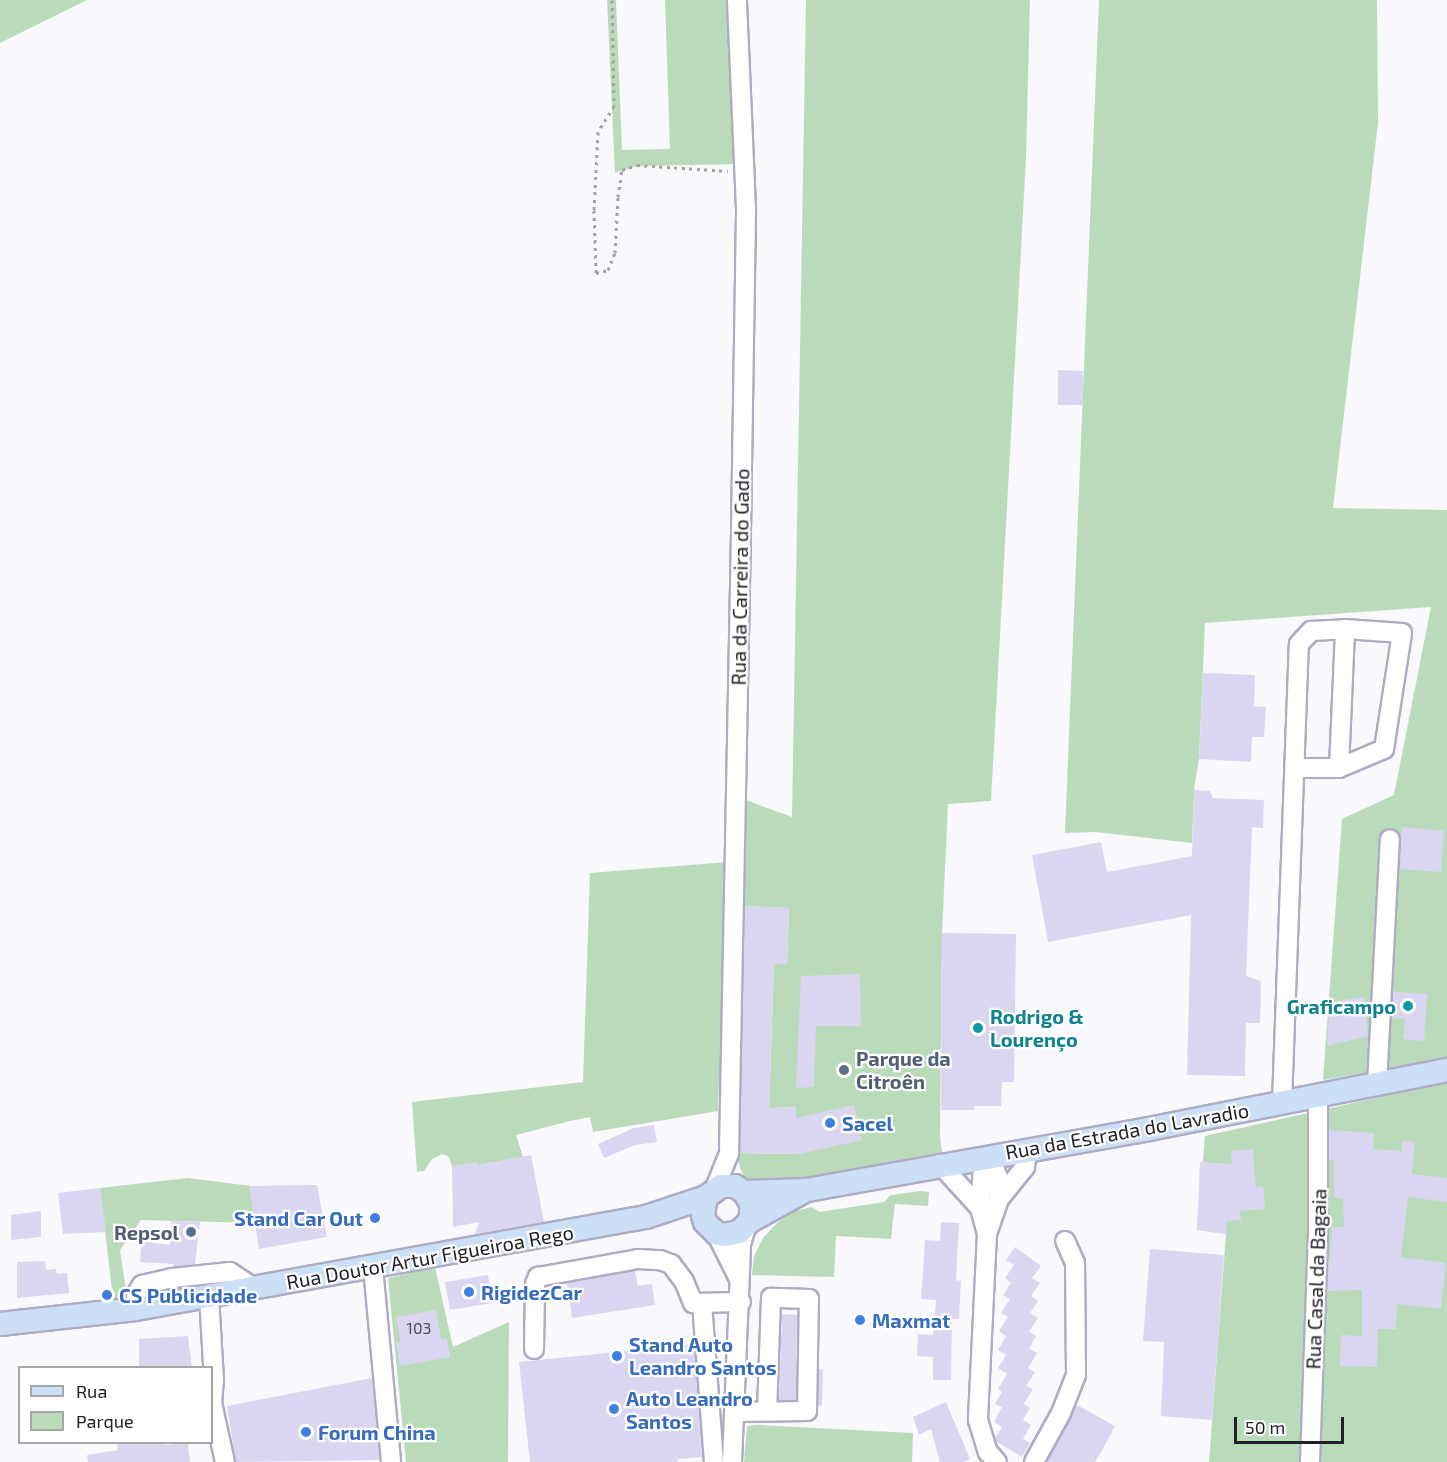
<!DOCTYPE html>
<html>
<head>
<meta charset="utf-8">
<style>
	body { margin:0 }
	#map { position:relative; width:1447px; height:1462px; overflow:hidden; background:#f9f8fd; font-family:"Exo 2",sans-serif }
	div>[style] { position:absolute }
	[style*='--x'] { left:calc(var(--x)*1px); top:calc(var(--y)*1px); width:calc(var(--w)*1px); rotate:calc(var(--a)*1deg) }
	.green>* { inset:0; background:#badbba }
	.building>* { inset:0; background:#dad6f1 }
	.path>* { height:3px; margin-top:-1.5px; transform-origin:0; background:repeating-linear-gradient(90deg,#a2a1a7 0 3px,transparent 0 7.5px) }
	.roads { filter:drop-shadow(2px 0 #afabc5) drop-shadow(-2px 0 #afabc5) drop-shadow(0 2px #afabc5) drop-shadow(0 -2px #afabc5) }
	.minor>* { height:18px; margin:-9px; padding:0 9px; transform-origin:9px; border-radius:9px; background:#fff }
	.major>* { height:22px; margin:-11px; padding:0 11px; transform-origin:11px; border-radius:11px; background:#cbdff6 }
	.dots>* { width:16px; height:16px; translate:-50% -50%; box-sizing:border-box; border:3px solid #fff; border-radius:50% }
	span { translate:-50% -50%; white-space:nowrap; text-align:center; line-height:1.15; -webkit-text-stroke:4.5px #fff; paint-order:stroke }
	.number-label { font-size:16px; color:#4f4e5b }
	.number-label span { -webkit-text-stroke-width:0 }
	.street-label { font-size:20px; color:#212029 }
	.culture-label { font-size:20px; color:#0d838f; font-weight:700 }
	.right { translate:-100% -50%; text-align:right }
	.left { translate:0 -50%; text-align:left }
	.service-label { font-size:20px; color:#4e5e75; font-weight:700 }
	.shop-label { font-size:20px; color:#366cbe; font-weight:700 }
	.legend { position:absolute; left:18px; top:1366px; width:195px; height:78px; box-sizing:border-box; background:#fff; border:2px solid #a6a6a9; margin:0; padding:8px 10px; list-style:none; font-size:18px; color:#212029 }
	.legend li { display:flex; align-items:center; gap:12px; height:30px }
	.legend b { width:30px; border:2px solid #a6a6a9 }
	.scale { position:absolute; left:1234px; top:1417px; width:110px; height:27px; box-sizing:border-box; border:3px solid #212029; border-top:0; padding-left:8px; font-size:18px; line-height:21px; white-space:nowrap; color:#212029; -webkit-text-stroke:4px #fff; paint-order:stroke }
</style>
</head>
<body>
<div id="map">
	<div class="green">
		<div style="clip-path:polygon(0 0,87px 0,0 43px)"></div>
		<div style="clip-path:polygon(607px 0,616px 0,622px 150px,670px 149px,665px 0,737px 0,744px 164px,637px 166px,615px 173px)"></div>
		<div style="clip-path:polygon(806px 0,1030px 0,1026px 158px,991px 801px,948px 804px,942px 933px,940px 1137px,943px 1159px,835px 1179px,754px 1183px,746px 1179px,741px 1170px,737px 1157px,740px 1153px,796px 1154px,796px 1107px,769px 1108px,774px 964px,787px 964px,789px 908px,742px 906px,745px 900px,740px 798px,792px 817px)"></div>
		<div style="clip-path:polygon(1099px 0,1377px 0,1378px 123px,1333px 508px,1447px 510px,1447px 1058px,1323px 1080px,1342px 819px,1394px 795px,1431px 607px,1205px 623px,1199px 759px,1194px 790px,1192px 843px,1096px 832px,1065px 833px)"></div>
		<div style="clip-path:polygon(728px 862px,718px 1111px,593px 1132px,590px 1117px,570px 1121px,516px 1135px,523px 1157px,478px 1165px,478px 1163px,452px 1166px,448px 1156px,442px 1154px,432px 1159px,424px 1171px,417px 1172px,412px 1102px,583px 1082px,590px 873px)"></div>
		<div style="clip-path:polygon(1447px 1082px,1447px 1462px,1209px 1462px,1226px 1234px,1197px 1230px,1205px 1136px)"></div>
		<div style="clip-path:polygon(188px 1178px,251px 1186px,256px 1223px,141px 1220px,120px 1250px,127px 1297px,113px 1298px,100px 1188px)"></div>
		<div style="clip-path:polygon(920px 1191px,929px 1192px,928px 1206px,895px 1204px,891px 1239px,836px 1236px,834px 1277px,752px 1275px,754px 1256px,763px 1238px,777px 1223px,795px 1211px,812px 1207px,819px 1212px,884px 1202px,891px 1195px)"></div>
		<div style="clip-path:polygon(435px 1267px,453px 1347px,509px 1322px,508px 1462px,406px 1462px,388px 1278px)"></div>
		<div style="clip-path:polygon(757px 1425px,913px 1433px,912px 1462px,744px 1462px,747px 1426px)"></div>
	</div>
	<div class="building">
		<div style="clip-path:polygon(1058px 370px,1083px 371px,1083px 405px,1058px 405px)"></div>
		<div style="clip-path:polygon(1203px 673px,1255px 675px,1254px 706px,1266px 707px,1264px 737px,1252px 737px,1251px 762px,1199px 759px)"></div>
		<div style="clip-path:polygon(1194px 790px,1210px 791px,1213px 798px,1264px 800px,1263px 828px,1252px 827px,1246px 976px,1261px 981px,1260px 1023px,1246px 1023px,1245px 1076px,1187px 1075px,1191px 915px,1048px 942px,1032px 855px,1101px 842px,1107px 872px,1192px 856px)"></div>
		<div style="clip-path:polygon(1402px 827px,1444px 831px,1441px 872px,1400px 869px)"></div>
		<div style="clip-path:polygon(745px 906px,789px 908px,787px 964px,774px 964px,769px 1108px,796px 1107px,796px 1118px,854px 1105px,862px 1140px,799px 1154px,740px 1153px)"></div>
		<div style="clip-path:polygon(942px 933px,1016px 934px,1014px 1082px,1002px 1082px,1001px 1106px,974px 1106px,974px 1110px,941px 1110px)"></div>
		<div style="clip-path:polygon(860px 974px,861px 1026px,816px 1026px,814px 1087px,796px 1088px,801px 976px)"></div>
		<div style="clip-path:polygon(1393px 992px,1427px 994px,1424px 1041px,1403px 1039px,1405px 1019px,1392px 1018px)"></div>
		<div style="clip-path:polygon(1364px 997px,1368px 1036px,1327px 1046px,1330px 1002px)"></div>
		<div style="clip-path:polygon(654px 1125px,657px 1142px,635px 1145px,604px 1158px,598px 1144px,634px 1128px)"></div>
		<div style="clip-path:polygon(1329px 1130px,1374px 1133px,1373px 1149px,1402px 1151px,1402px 1141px,1415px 1142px,1412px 1174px,1447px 1178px,1447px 1202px,1408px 1197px,1401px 1257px,1446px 1263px,1441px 1309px,1397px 1304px,1396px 1329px,1378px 1329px,1377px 1367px,1340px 1366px,1341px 1335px,1362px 1336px,1362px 1290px,1327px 1291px,1332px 1227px,1344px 1227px,1343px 1199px,1334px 1198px,1334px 1160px,1329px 1160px)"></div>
		<div style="clip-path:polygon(1253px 1149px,1256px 1187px,1263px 1186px,1265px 1209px,1240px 1211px,1241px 1220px,1227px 1221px,1226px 1234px,1197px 1230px,1200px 1162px,1232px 1164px,1231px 1151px)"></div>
		<div style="clip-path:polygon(531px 1155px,544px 1222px,475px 1234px,479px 1222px,453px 1227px,452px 1166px,478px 1162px,478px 1165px)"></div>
		<div style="clip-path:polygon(317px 1185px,327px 1237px,259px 1249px,249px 1186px)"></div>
		<div style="clip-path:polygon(100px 1188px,106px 1232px,63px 1234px,58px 1193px)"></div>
		<div style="clip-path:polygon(41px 1211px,41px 1237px,11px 1240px,11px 1215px)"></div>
		<div style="clip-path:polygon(171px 1221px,200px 1222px,195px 1264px,173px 1267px,174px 1264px,140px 1262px,142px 1241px,170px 1245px)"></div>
		<div style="clip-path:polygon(941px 1222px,959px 1223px,956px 1281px,961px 1280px,959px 1319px,952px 1319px,951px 1380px,933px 1380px,933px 1357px,917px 1356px,918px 1334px,933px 1335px,936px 1300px,921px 1299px,925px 1240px,940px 1241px)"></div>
		<div style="clip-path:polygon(1015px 1247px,1041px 1266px,1032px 1278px,1040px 1283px,1031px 1296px,1038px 1301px,1030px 1313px,1038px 1318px,1029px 1332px,1036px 1336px,1029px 1349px,1037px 1353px,1028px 1368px,1035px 1372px,1026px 1386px,1033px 1389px,1024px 1404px,1030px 1408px,1023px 1420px,1031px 1425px,1023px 1439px,1030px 1443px,1022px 1457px,997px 1442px,995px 1438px,1002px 1427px,994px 1422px,1002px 1407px,995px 1404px,1002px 1392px,998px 1389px,1007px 1374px,998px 1368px,1006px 1355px,998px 1350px,1006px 1336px,999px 1331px,1008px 1317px,1001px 1313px,1010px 1299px,1003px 1295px,1011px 1283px,1005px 1278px,1014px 1265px,1006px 1260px)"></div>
		<div style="clip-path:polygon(1150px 1249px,1224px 1255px,1212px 1420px,1161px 1416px,1164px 1342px,1143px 1341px)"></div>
		<div style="clip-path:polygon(45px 1261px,46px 1270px,56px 1269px,57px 1274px,67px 1273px,69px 1293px,17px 1298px,17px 1262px)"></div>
		<div style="clip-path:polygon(635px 1271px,638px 1286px,652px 1284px,655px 1305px,572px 1318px,567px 1283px)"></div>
		<div style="clip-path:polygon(488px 1275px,492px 1303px,450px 1310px,445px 1282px)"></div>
		<div style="clip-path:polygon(436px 1310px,441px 1339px,447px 1338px,450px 1357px,400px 1366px,396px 1343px,401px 1342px,396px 1317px)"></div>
		<div style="clip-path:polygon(782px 1314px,797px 1315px,796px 1400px,779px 1400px)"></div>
		<div style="clip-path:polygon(188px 1336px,192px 1368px,139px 1366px,139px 1339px)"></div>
		<div style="clip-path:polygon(694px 1344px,702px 1457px,678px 1459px,678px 1462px,530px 1462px,519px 1362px)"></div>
		<div style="clip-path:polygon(819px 1369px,823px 1369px,822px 1406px,818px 1405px)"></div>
		<div style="clip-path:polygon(372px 1378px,380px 1460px,236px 1462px,227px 1406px)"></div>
		<div style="clip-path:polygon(946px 1402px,970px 1459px,963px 1462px,940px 1462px,931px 1429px,919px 1435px,913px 1417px)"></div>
		<div style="clip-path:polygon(1077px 1405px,1115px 1426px,1104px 1447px,1095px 1462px,1047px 1462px)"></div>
		<div style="clip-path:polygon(117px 1443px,164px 1443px,165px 1445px,188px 1443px,190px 1462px,88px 1462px,87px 1455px,118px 1450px)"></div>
	</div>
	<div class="path">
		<div style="--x:612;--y:0;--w:106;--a:88.9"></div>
		<div style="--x:614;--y:106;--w:31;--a:122"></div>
		<div style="--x:598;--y:132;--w:78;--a:92.9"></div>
		<div style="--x:594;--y:210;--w:63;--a:88.2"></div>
		<div style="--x:596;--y:273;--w:12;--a:-14"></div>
		<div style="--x:608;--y:270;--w:18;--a:-68"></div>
		<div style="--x:615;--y:253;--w:56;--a:-86.9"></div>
		<div style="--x:618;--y:197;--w:27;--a:-82"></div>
		<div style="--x:622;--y:170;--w:16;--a:-18"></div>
		<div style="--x:637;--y:165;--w:91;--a:3.8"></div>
	</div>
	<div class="roads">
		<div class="minor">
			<div style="--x:1295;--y:768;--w:44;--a:0"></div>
			<div style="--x:1377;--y:1084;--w:245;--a:-87"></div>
			<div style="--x:1282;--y:1103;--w:459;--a:-87.9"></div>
			<div style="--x:1299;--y:644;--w:18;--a:-47"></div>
			<div style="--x:1311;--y:631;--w:34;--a:-3"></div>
			<div style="--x:1345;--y:629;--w:57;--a:4"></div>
			<div style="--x:1402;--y:633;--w:117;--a:98.8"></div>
			<div style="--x:1384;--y:749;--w:49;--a:157.1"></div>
			<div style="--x:1339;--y:768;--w:139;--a:-87.5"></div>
			<div style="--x:989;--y:1156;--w:23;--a:67"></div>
			<div style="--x:998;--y:1177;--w:22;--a:87"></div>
			<div style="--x:999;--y:1199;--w:37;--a:109"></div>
			<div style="--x:987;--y:1234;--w:186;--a:92.8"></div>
			<div style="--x:978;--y:1420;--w:34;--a:73"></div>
			<div style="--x:988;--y:1452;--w:13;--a:48"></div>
			<div style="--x:940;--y:1164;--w:59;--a:47.7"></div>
			<div style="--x:715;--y:1188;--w:38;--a:-68"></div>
			<div style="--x:729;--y:1153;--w:622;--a:-88.89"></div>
			<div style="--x:741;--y:531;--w:323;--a:-89.1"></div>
			<div style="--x:746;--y:208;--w:208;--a:-92.5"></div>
			<div style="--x:999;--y:1199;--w:41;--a:-50.9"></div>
			<div style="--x:1025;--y:1167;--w:17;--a:-83"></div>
			<div style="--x:716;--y:1233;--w:51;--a:63.4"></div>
			<div style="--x:987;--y:1234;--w:27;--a:-105"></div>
			<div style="--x:980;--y:1208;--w:32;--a:-86"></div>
			<div style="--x:982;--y:1176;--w:21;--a:-71"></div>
			<div style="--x:373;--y:1267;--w:196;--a:84.7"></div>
			<div style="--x:209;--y:1296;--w:84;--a:86.6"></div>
			<div style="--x:214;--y:1380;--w:23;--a:95"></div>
			<div style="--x:212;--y:1403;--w:60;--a:77.6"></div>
			<div style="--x:702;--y:1303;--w:159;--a:85.7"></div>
			<div style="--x:136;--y:1309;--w:14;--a:-90"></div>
			<div style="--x:136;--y:1295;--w:12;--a:-59"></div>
			<div style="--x:142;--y:1285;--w:31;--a:-13"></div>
			<div style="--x:172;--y:1278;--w:58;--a:-5.9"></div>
			<div style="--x:230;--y:1272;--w:29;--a:34"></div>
			<div style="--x:534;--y:1349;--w:65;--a:-89.1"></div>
			<div style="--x:535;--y:1284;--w:8;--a:-67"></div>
			<div style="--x:538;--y:1277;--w:102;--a:-10.2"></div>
			<div style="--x:638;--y:1259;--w:22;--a:3"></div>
			<div style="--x:660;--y:1260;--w:12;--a:20"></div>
			<div style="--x:671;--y:1264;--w:21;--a:53"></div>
			<div style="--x:684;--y:1281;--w:24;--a:68"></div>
			<div style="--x:693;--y:1303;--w:48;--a:-1.2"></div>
			<div style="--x:735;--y:1412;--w:72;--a:-0.8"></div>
			<div style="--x:807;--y:1411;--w:112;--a:-89"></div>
			<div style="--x:809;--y:1299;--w:38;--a:-178"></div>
			<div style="--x:771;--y:1298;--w:113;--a:92"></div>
			<div style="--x:732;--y:1462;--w:218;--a:-87.6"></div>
			<div style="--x:741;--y:1244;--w:17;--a:-73"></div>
			<div style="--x:1034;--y:1462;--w:56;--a:-61.1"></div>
			<div style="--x:1061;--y:1413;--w:41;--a:-68.5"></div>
			<div style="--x:1076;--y:1375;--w:112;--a:-90.5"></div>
			<div style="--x:1075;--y:1263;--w:24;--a:-114"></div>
			<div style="--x:1310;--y:1462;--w:225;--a:-88"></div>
			<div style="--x:1318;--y:1237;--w:141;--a:-90"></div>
		</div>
		<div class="major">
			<div style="--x:744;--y:1192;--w:63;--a:-1.8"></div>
			<div style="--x:807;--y:1190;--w:342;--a:-10.1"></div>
			<div style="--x:1144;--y:1130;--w:309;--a:-11.2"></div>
			<div style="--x:750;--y:1221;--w:60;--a:-28.7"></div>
			<div style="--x:0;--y:1324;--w:137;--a:-6.3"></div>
			<div style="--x:136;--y:1309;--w:518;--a:-10.23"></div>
			<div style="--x:646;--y:1217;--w:63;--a:-18.4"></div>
			<div style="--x:706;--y:1197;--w:19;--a:-36"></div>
			<div style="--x:721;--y:1186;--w:14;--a:0"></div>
			<div style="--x:735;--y:1186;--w:11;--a:34"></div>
			<div style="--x:744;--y:1192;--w:15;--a:58"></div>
			<div style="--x:752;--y:1205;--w:16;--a:97"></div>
			<div style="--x:750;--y:1221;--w:16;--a:135"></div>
			<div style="--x:739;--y:1232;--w:15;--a:169"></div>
			<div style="--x:724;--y:1235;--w:8;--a:-166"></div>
			<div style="--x:716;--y:1233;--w:16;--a:-135"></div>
			<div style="--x:705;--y:1222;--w:7;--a:-106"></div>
			<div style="--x:703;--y:1215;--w:18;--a:-81"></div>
		</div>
	</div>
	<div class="dots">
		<div style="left:1408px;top:1006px;background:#0f9aa8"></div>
		<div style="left:978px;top:1028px;background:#0f9aa8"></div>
		<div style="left:844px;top:1070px;background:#5c6f8a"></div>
		<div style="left:830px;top:1123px;background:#3f7fe0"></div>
		<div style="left:375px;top:1218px;background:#3f7fe0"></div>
		<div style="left:191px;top:1232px;background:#5c6f8a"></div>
		<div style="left:469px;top:1292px;background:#3f7fe0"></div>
		<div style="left:107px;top:1295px;background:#3f7fe0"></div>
		<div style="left:860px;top:1320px;background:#3f7fe0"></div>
		<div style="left:617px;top:1356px;background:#3f7fe0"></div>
		<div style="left:614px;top:1409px;background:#3f7fe0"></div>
		<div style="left:306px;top:1432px;background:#3f7fe0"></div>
	</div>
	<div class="number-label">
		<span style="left:419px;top:1328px">103</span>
	</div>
	<div class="street-label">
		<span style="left:740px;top:577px;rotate:-89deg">Rua da Carreira do Gado</span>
		<span style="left:1127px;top:1131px;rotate:-10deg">Rua da Estrada do Lavradio</span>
		<span style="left:430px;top:1257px;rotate:-10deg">Rua Doutor Artur Figueiroa Rego</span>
		<span style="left:1316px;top:1279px;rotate:-88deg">Rua Casal da Bagaia</span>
	</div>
	<div class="culture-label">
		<span class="right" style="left:1396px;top:1006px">Graficampo</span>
		<span class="left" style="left:990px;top:1028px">Rodrigo &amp;<br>Lourenço</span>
	</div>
	<div class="service-label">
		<span class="left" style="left:856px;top:1070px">Parque da<br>Citroên</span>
		<span class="right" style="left:179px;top:1232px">Repsol</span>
	</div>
	<div class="shop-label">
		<span class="left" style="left:842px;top:1123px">Sacel</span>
		<span class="right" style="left:363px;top:1218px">Stand Car Out</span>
		<span class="left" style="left:481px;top:1292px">RigidezCar</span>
		<span class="left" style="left:119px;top:1295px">CS Publicidade</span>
		<span class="left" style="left:872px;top:1320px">Maxmat</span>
		<span class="left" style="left:629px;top:1356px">Stand Auto<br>Leandro Santos</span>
		<span class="left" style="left:626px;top:1410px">Auto Leandro<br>Santos</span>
		<span class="left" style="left:318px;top:1432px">Forum China</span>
	</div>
	<ul class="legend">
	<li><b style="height:8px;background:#cbdff6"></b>Rua</li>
	<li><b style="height:16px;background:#badbba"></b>Parque</li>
	</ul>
	<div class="scale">50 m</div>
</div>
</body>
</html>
